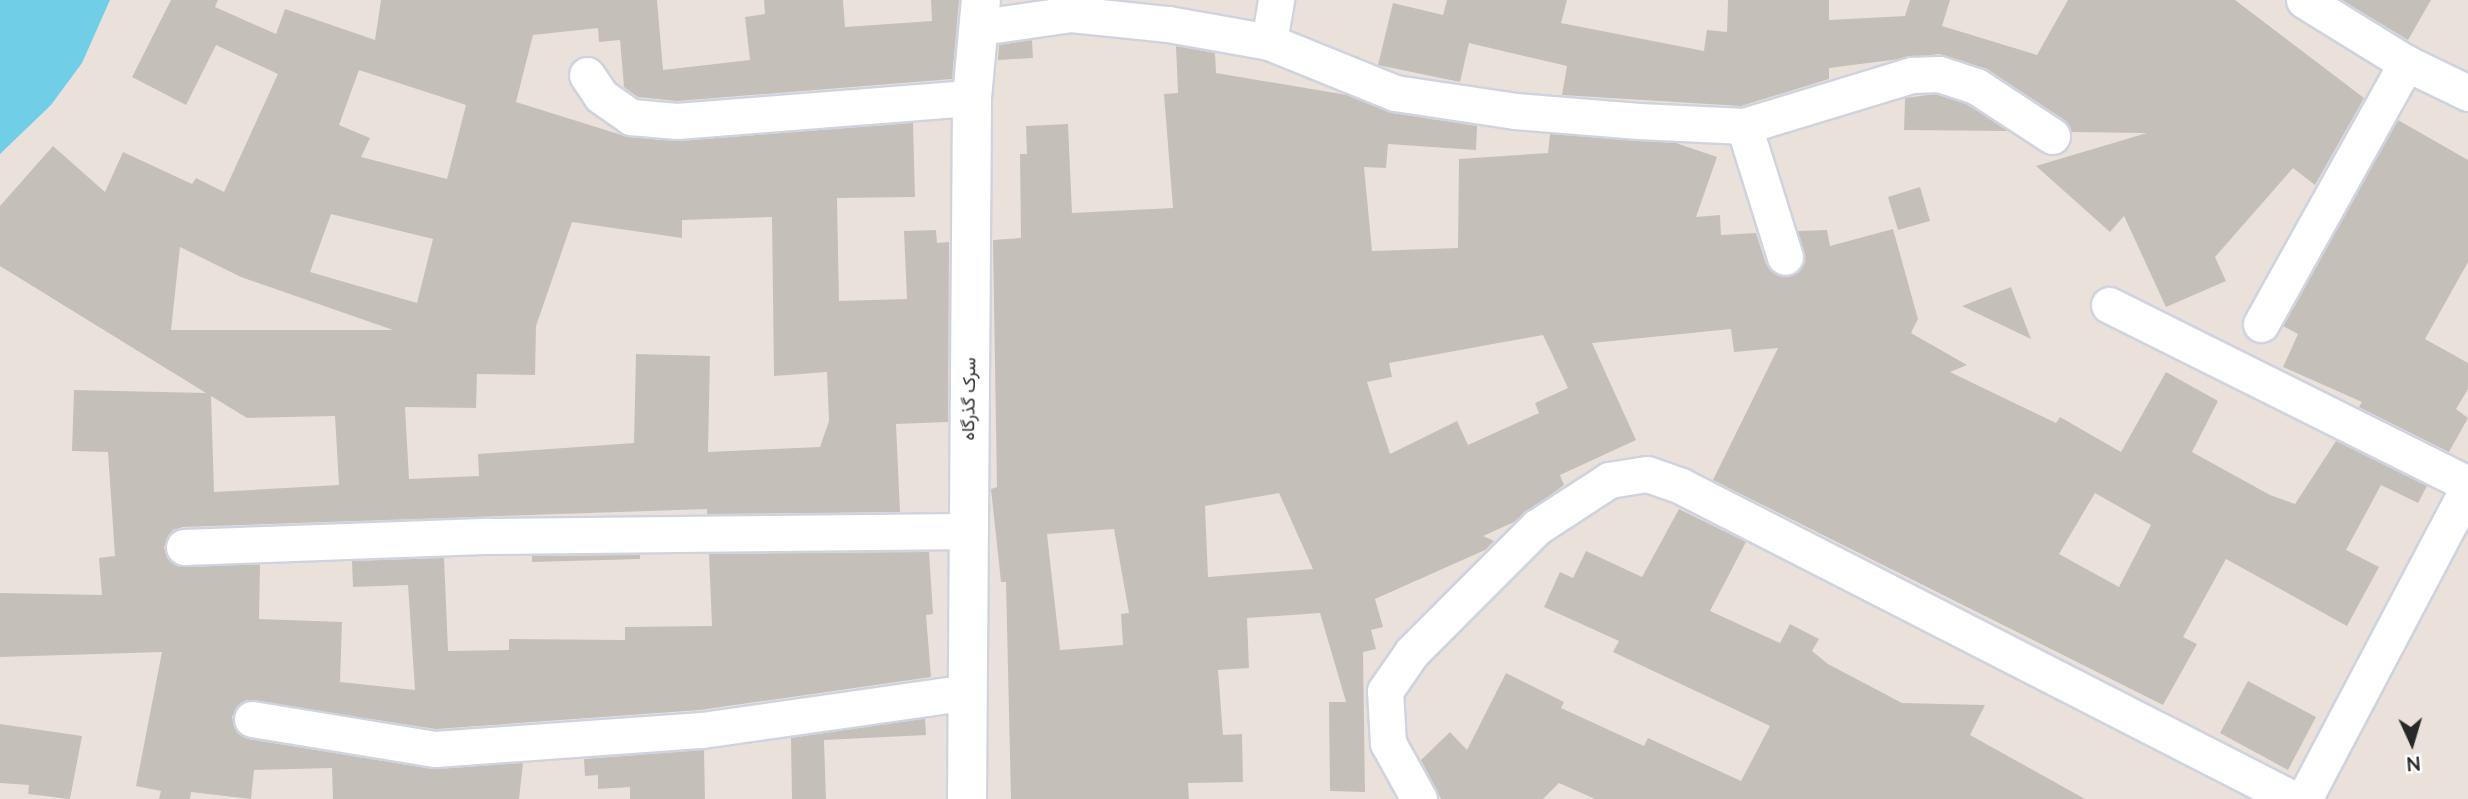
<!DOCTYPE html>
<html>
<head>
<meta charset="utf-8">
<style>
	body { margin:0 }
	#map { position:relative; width:2468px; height:799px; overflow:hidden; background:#eae2da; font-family:Mulish,Vazirmatn,sans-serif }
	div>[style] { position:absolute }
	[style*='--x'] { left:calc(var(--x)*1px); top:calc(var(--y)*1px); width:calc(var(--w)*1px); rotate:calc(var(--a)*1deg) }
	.water>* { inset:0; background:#71cee7 }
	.building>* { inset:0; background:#c5bfba }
	.roads { filter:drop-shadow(2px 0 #cfd3e0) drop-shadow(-2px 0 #cfd3e0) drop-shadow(0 2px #cfd3e0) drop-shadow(0 -2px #cfd3e0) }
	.street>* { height:35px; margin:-17.5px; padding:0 17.5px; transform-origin:17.5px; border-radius:17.5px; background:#fff }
	.secondary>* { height:38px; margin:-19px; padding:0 19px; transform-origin:19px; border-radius:19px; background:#fff }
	span { translate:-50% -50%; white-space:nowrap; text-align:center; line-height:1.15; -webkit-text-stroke:5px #fff; paint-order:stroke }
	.street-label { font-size:18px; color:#282828 }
	.north { position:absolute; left:2377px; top:708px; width:70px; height:70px; -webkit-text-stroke:5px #fff; paint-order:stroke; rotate:176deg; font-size:19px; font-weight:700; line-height:28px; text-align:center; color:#282828 }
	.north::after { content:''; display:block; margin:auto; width:24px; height:32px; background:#282828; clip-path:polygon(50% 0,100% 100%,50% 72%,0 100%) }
</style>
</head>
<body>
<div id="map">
	<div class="water">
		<div style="clip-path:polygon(0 0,110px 0,82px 63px,51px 105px,0 154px)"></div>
	</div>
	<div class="building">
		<div style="clip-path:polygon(evenodd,171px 0,218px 0,215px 7px,276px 34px,285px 9px,375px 40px,381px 0,657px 0,663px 70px,750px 60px,745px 17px,765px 14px,764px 0,843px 0,845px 27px,932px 21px,931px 0,959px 0,952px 79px,677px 101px,638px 97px,624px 87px,620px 40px,599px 42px,598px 28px,533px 35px,516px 102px,628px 137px,675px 141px,913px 123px,915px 197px,837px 198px,839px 301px,907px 299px,904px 231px,936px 230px,937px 243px,949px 242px,948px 422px,896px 424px,900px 512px,707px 514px,707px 509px,183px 527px,173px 530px,164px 547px,167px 558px,184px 567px,260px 564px,259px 619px,342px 622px,340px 682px,415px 690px,408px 585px,353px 587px,352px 561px,444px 558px,448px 651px,509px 650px,509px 639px,625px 640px,625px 627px,712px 626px,709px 554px,929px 552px,933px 614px,926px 615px,931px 677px,700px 710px,436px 729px,246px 700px,232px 716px,234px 727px,248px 739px,432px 769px,523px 763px,519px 799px,333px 799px,332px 768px,254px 770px,251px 799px,191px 792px,190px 799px,159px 799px,161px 791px,136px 786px,162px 652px,0 657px,0 593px,102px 595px,99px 558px,115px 556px,108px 452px,72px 451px,74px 390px,206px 393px,0 266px,0 206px,53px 146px,105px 192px,123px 152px,192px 184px,196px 178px,224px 192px,278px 74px,216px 45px,186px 105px,132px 77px,171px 0,359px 70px,466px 105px,447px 179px,361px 157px,370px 138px,339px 125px,359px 70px,171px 0,331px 214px,433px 239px,417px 303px,310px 272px,331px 214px,171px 0,772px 217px,774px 376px,827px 372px,829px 421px,820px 447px,708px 452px,710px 356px,636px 354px,634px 443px,478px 454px,479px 476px,409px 479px,405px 407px,476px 408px,477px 374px,535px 375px,536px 326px,572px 222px,682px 238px,682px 220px,772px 217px,171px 0,180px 247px,241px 277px,393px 330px,171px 330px,180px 247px,171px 0,211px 396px,247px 418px,335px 416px,339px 485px,214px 492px,211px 396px)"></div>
		<div style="clip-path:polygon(1447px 0,1567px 0,1561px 23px,1704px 51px,1707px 30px,1727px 32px,1728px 0,1829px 0,1829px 20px,1905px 16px,1910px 0,1950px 0,1942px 26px,2037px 55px,2068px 0,2235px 0,2364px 98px,2315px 185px,2293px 168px,2215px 257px,2226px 281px,2166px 307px,2124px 216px,2110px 232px,2036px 166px,2147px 133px,2071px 132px,2063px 119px,1987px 69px,1939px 54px,1829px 68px,1829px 79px,1741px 106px,1562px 95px,1567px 66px,1469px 43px,1460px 82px,1378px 65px,1393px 3px,1443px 15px)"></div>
		<div style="clip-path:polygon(2342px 0,2431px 0,2408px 40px)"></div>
		<div style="clip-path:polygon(1032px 40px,1033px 58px,998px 60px,999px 45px)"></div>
		<div style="clip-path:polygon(evenodd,1176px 46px,1215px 53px,1216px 73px,1347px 95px,1392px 113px,1477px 126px,1476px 150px,1388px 144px,1386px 168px,1364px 167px,1372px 251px,1458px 248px,1459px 159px,1548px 153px,1550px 134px,1676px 143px,1717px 157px,1696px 217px,1720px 215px,1721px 235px,1756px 233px,1766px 264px,1780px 276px,1792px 276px,1804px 262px,1798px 231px,1827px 230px,1830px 246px,1893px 229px,1918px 319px,1911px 333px,1967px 365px,1950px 372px,2056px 423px,2060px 417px,2121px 452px,2166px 372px,2218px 401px,2192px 452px,2270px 495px,2295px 504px,2336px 441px,2427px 486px,2418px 503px,2381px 485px,2346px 550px,2379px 567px,2347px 626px,2226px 559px,2183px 637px,2197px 644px,2163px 705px,1713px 480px,1778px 348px,1734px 352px,1731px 329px,1592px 343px,1636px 440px,1560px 475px,1564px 485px,1514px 522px,1483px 536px,1494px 541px,1485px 550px,1375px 599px,1383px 627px,1371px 630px,1376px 649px,1363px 652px,1365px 792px,1330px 791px,1329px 702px,1346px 702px,1320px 613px,1247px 618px,1249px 668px,1218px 670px,1223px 735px,1242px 734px,1243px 782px,1188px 783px,1189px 799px,1011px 799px,1006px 582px,1001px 582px,991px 489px,997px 487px,993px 240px,1021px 238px,1020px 154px,1027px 154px,1026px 126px,1068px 124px,1072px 213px,1173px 208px,1164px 94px,1178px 93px,1176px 46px,1543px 335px,1568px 388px,1535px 403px,1539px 413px,1468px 445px,1457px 421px,1390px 454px,1367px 382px,1392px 377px,1389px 363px,1543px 335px,1176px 46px,1279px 493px,1313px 569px,1208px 577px,1205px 506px,1279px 493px,1176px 46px,2095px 493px,2151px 525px,2119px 587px,2059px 554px,2095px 493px,1176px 46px,1114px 529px,1129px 613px,1121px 614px,1123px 645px,1060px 650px,1047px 534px,1114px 529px)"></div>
		<div style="clip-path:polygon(1936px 94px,1967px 104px,2008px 131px,1904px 130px,1905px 98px)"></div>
		<div style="clip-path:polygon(2398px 120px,2468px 160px,2468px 262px,2425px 339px,2468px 363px,2468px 389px,2456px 409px,2468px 418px,2449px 452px,2359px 407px,2362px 402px,2283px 367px,2298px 334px,2283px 326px)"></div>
		<div style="clip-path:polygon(1920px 187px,1930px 221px,1898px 230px,1888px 197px)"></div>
		<div style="clip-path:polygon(2011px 287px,2031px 339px,1962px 306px)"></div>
		<div style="clip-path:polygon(1679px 509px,1746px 542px,1710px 611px,1780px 643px,1790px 624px,1819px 639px,1812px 651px,1828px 664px,1902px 703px,1985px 705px,1970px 735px,2085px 799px,1595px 799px,1559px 783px,1543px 799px,1441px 799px,1421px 760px,1450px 732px,1467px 750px,1506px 673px,1564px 702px,1561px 708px,1644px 746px,1648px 738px,1741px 781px,1770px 726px,1613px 652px,1619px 641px,1544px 607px,1560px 572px,1573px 578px,1586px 551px,1642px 577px)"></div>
		<div style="clip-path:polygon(640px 555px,640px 559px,532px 562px,532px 556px)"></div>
		<div style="clip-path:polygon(2248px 681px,2316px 717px,2288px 770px,2220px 733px)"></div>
		<div style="clip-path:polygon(925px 718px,926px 735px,824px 740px,826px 799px,792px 799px,791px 738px)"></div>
		<div style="clip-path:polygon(0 724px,82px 736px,70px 799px,28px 794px,29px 785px,0 783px)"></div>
		<div style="clip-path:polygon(704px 750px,705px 799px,630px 799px,630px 787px,598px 789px,598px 775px,585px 776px,584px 759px)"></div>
	</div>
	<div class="roads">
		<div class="street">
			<div style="--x:2304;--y:0;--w:120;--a:31.7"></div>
			<div style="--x:2406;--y:63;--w:69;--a:25.8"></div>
			<div style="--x:981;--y:27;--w:91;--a:-8.2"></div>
			<div style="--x:1071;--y:14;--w:98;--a:5.9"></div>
			<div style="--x:1168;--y:24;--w:103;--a:10.1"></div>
			<div style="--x:1269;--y:42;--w:136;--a:22"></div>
			<div style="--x:1395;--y:93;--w:121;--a:8.5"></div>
			<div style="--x:1515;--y:111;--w:124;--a:4.6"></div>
			<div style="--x:1639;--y:121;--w:105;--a:2.7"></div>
			<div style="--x:1744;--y:126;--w:176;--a:-16.9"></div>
			<div style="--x:1912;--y:75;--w:27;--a:-2"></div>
			<div style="--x:1939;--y:74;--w:39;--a:18"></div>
			<div style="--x:1976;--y:86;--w:91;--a:33.3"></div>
			<div style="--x:1269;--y:42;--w:43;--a:-80.5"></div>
			<div style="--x:587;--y:75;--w:25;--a:56"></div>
			<div style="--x:601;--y:96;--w:37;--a:35"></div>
			<div style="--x:631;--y:117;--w:46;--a:5"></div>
			<div style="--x:677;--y:121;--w:296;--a:-4.5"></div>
			<div style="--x:1744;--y:126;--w:137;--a:72.6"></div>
			<div style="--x:2109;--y:305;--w:401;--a:26.5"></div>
			<div style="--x:2261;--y:324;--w:299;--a:-60.9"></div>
			<div style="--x:184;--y:547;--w:306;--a:-2.1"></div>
			<div style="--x:490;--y:536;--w:478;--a:-0.6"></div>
			<div style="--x:252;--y:719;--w:185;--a:9.3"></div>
			<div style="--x:435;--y:749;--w:268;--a:-4.1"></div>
			<div style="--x:702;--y:730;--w:269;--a:-8.1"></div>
			<div style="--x:1419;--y:799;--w:64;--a:-119"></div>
			<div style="--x:1388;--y:743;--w:52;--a:-93.3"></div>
			<div style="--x:1385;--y:691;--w:47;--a:-55.3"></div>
			<div style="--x:1412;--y:652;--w:177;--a:-45"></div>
			<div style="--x:1537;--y:527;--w:86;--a:-33.1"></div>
			<div style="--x:1609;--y:480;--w:38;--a:-9"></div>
			<div style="--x:1647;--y:474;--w:36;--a:19"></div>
			<div style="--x:1681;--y:486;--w:687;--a:27.09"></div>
			<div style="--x:2304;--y:799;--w:352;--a:-62.2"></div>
		</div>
		<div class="secondary">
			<div style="--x:967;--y:799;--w:701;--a:-89.59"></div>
			<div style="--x:972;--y:98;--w:98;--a:-84.8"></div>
		</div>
	</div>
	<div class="street-label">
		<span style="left:969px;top:399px;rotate:-89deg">سرک گذرگاه</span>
	</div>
	<div class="north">N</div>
</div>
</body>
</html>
